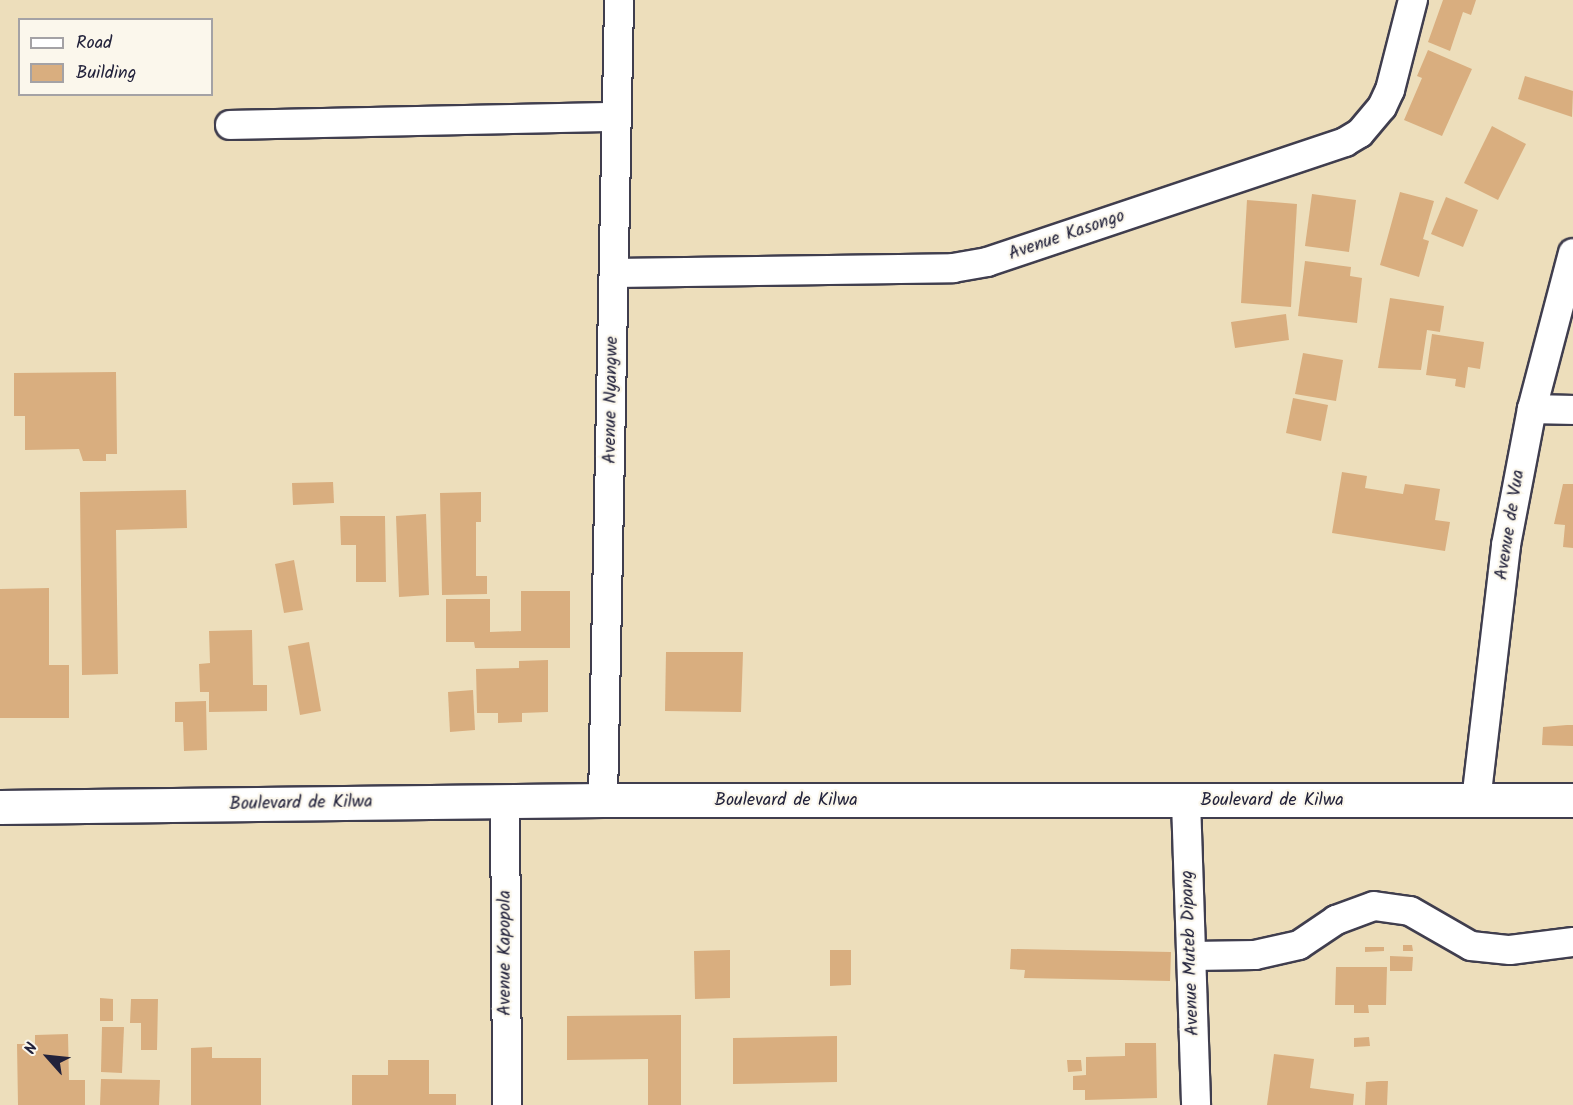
<!DOCTYPE html>
<html>
<head>
<meta charset="utf-8">
<style>
	body { margin:0 }
	#map { position:relative; width:1573px; height:1105px; overflow:hidden; background:#eddebb; font-family:Kalam,sans-serif }
	div>[style] { position:absolute }
	[style*='--x'] { left:calc(var(--x)*1px); top:calc(var(--y)*1px); width:calc(var(--w)*1px); rotate:calc(var(--a)*1deg) }
	.building>* { inset:0; background:#d9ae7f }
	.roads { filter:drop-shadow(2px 0 #403e4e) drop-shadow(-2px 0 #403e4e) drop-shadow(0 2px #403e4e) drop-shadow(0 -2px #403e4e) }
	.minor>* { height:28px; margin:-14px; padding:0 14px; transform-origin:14px; border-radius:14px; background:#fff }
	.tertiary>* { height:33px; margin:-16.5px; padding:0 16.5px; transform-origin:16.5px; border-radius:16.5px; background:#fff }
	span { translate:-50% -50%; white-space:nowrap; text-align:center; line-height:1.15; -webkit-text-stroke:4.5px #fbf7ec; paint-order:stroke }
	.street-label { font-size:18px; color:#22223b }
	.legend { position:absolute; left:18px; top:18px; width:195px; height:78px; box-sizing:border-box; background:#fbf7ec; border:2px solid #a4a2a5; margin:0; padding:8px 10px; list-style:none; font-size:18px; color:#22223b }
	.legend li { display:flex; align-items:center; gap:12px; height:30px }
	.legend b { width:30px; border:2px solid #a4a2a5 }
	.north { position:absolute; left:18px; top:1027px; width:60px; height:60px; -webkit-text-stroke:4px #fbf7ec; paint-order:stroke; rotate:297deg; font-size:16px; font-weight:700; line-height:24px; text-align:center; color:#22223b }
	.north::after { content:''; display:block; margin:auto; width:21px; height:27px; background:#22223b; clip-path:polygon(50% 0,100% 100%,50% 72%,0 100%) }
</style>
</head>
<body>
<div id="map">
	<div class="building">
		<div style="clip-path:polygon(1443px 0,1476px 0,1471px 15px,1463px 12px,1450px 51px,1428px 42px)"></div>
		<div style="clip-path:polygon(1428px 50px,1472px 69px,1442px 136px,1404px 120px,1422px 78px,1417px 76px)"></div>
		<div style="clip-path:polygon(1525px 76px,1573px 91px,1572px 117px,1518px 99px)"></div>
		<div style="clip-path:polygon(1492px 126px,1526px 144px,1498px 200px,1464px 183px)"></div>
		<div style="clip-path:polygon(1400px 192px,1434px 201px,1423px 239px,1429px 241px,1419px 277px,1380px 265px)"></div>
		<div style="clip-path:polygon(1312px 194px,1356px 200px,1349px 252px,1305px 246px)"></div>
		<div style="clip-path:polygon(1446px 197px,1478px 210px,1463px 247px,1431px 234px)"></div>
		<div style="clip-path:polygon(1247px 200px,1297px 204px,1291px 307px,1241px 303px)"></div>
		<div style="clip-path:polygon(1305px 261px,1351px 267px,1350px 276px,1362px 278px,1357px 323px,1298px 316px)"></div>
		<div style="clip-path:polygon(1390px 298px,1444px 306px,1440px 332px,1427px 330px,1421px 370px,1378px 368px)"></div>
		<div style="clip-path:polygon(1286px 314px,1289px 340px,1235px 348px,1231px 322px)"></div>
		<div style="clip-path:polygon(1432px 334px,1484px 342px,1480px 369px,1468px 367px,1465px 388px,1455px 386px,1456px 379px,1426px 375px)"></div>
		<div style="clip-path:polygon(1303px 353px,1343px 360px,1336px 401px,1295px 394px)"></div>
		<div style="clip-path:polygon(116px 372px,117px 454px,106px 454px,106px 461px,83px 461px,79px 449px,25px 450px,25px 416px,14px 416px,14px 373px)"></div>
		<div style="clip-path:polygon(1293px 398px,1328px 405px,1321px 441px,1286px 433px)"></div>
		<div style="clip-path:polygon(1342px 472px,1367px 476px,1365px 488px,1403px 494px,1405px 484px,1440px 489px,1435px 520px,1450px 522px,1445px 551px,1332px 533px)"></div>
		<div style="clip-path:polygon(333px 482px,334px 503px,293px 505px,292px 483px)"></div>
		<div style="clip-path:polygon(1563px 484px,1573px 484px,1573px 548px,1563px 547px,1565px 525px,1554px 524px)"></div>
		<div style="clip-path:polygon(186px 490px,187px 528px,116px 530px,118px 674px,82px 675px,80px 492px)"></div>
		<div style="clip-path:polygon(481px 492px,481px 522px,476px 522px,476px 576px,487px 576px,487px 594px,442px 595px,440px 493px)"></div>
		<div style="clip-path:polygon(426px 514px,429px 595px,399px 597px,396px 516px)"></div>
		<div style="clip-path:polygon(340px 516px,385px 516px,386px 582px,356px 582px,356px 545px,341px 545px)"></div>
		<div style="clip-path:polygon(294px 560px,303px 610px,284px 613px,275px 564px)"></div>
		<div style="clip-path:polygon(49px 588px,49px 665px,69px 665px,69px 718px,0 718px,0 589px)"></div>
		<div style="clip-path:polygon(521px 591px,570px 591px,570px 648px,475px 648px,474px 642px,446px 642px,446px 599px,490px 599px,490px 632px,521px 631px)"></div>
		<div style="clip-path:polygon(252px 630px,253px 685px,267px 685px,267px 711px,209px 712px,209px 692px,200px 692px,199px 664px,210px 663px,209px 631px)"></div>
		<div style="clip-path:polygon(309px 642px,321px 711px,300px 715px,288px 646px)"></div>
		<div style="clip-path:polygon(666px 652px,743px 652px,741px 712px,665px 711px)"></div>
		<div style="clip-path:polygon(548px 660px,548px 712px,522px 713px,522px 722px,498px 723px,498px 713px,477px 713px,476px 669px,519px 668px,519px 661px)"></div>
		<div style="clip-path:polygon(473px 690px,475px 730px,450px 732px,448px 692px)"></div>
		<div style="clip-path:polygon(206px 701px,207px 750px,184px 751px,183px 722px,175px 722px,175px 702px)"></div>
		<div style="clip-path:polygon(1567px 725px,1573px 725px,1573px 746px,1542px 745px,1543px 727px)"></div>
		<div style="clip-path:polygon(1403px 945px,1412px 945px,1413px 951px,1403px 951px)"></div>
		<div style="clip-path:polygon(1365px 947px,1384px 947px,1384px 951px,1365px 952px)"></div>
		<div style="clip-path:polygon(1011px 949px,1171px 952px,1170px 981px,1024px 978px,1025px 970px,1010px 969px)"></div>
		<div style="clip-path:polygon(730px 950px,730px 998px,695px 999px,694px 951px)"></div>
		<div style="clip-path:polygon(830px 950px,851px 950px,851px 985px,830px 986px)"></div>
		<div style="clip-path:polygon(1390px 956px,1413px 957px,1412px 971px,1390px 971px)"></div>
		<div style="clip-path:polygon(1336px 967px,1387px 967px,1386px 1005px,1368px 1005px,1369px 1013px,1354px 1013px,1354px 1005px,1335px 1005px)"></div>
		<div style="clip-path:polygon(100px 998px,113px 999px,113px 1021px,100px 1021px)"></div>
		<div style="clip-path:polygon(131px 999px,158px 999px,157px 1050px,141px 1050px,141px 1023px,130px 1023px)"></div>
		<div style="clip-path:polygon(681px 1015px,681px 1105px,648px 1105px,648px 1059px,567px 1060px,567px 1016px)"></div>
		<div style="clip-path:polygon(102px 1027px,124px 1027px,122px 1073px,101px 1072px)"></div>
		<div style="clip-path:polygon(68px 1034px,69px 1080px,85px 1080px,85px 1105px,18px 1105px,17px 1044px,35px 1044px,35px 1035px)"></div>
		<div style="clip-path:polygon(837px 1036px,837px 1082px,733px 1084px,733px 1038px)"></div>
		<div style="clip-path:polygon(1369px 1037px,1370px 1046px,1354px 1047px,1354px 1038px)"></div>
		<div style="clip-path:polygon(1125px 1043px,1156px 1043px,1157px 1098px,1085px 1100px,1085px 1090px,1073px 1090px,1073px 1076px,1086px 1075px,1086px 1057px,1125px 1056px)"></div>
		<div style="clip-path:polygon(212px 1047px,212px 1058px,261px 1058px,261px 1105px,191px 1105px,191px 1048px)"></div>
		<div style="clip-path:polygon(1274px 1054px,1314px 1059px,1310px 1088px,1354px 1094px,1353px 1105px,1267px 1105px)"></div>
		<div style="clip-path:polygon(388px 1060px,429px 1060px,429px 1094px,456px 1094px,456px 1105px,352px 1105px,352px 1075px,388px 1075px)"></div>
		<div style="clip-path:polygon(1067px 1060px,1081px 1060px,1082px 1071px,1068px 1072px)"></div>
		<div style="clip-path:polygon(101px 1079px,160px 1080px,159px 1105px,100px 1105px)"></div>
		<div style="clip-path:polygon(1379px 1081px,1388px 1081px,1387px 1105px,1365px 1105px,1366px 1082px)"></div>
	</div>
	<div class="roads">
		<div class="minor">
			<div style="--x:230;--y:125;--w:387;--a:-1.2"></div>
			<div style="--x:615;--y:273;--w:338;--a:-0.8"></div>
			<div style="--x:953;--y:268;--w:35;--a:-10"></div>
			<div style="--x:987;--y:262;--w:378;--a:-18.5"></div>
			<div style="--x:1345;--y:142;--w:17;--a:-31"></div>
			<div style="--x:1360;--y:133;--w:34;--a:-50"></div>
			<div style="--x:1382;--y:107;--w:19;--a:-65"></div>
			<div style="--x:1390;--y:90;--w:93;--a:-75.7"></div>
			<div style="--x:1532;--y:409;--w:41;--a:1.4"></div>
			<div style="--x:603;--y:800;--w:800;--a:-88.85"></div>
			<div style="--x:1186;--y:801;--w:304;--a:88.1"></div>
			<div style="--x:1476;--y:801;--w:258;--a:-83.3"></div>
			<div style="--x:1506;--y:545;--w:138;--a:-79.2"></div>
			<div style="--x:1532;--y:409;--w:161;--a:-75.3"></div>
			<div style="--x:505;--y:802;--w:303;--a:89.6"></div>
			<div style="--x:1192;--y:956;--w:63;--a:-0.9"></div>
			<div style="--x:1255;--y:955;--w:45;--a:-12.8"></div>
			<div style="--x:1299;--y:945;--w:45;--a:-34"></div>
			<div style="--x:1336;--y:920;--w:40;--a:-20.2"></div>
			<div style="--x:1374;--y:906;--w:36;--a:8"></div>
			<div style="--x:1410;--y:911;--w:70;--a:29.8"></div>
			<div style="--x:1471;--y:946;--w:39;--a:6"></div>
			<div style="--x:1510;--y:950;--w:64;--a:-7.2"></div>
		</div>
		<div class="tertiary">
			<div style="--x:0;--y:807;--w:603;--a:-0.67"></div>
			<div style="--x:603;--y:800;--w:970;--a:0"></div>
		</div>
	</div>
	<div class="street-label">
		<span style="left:1067px;top:236px;rotate:-19deg">Avenue Kasongo</span>
		<span style="left:612px;top:400px;rotate:-89deg">Avenue Nyangwe</span>
		<span style="left:1511px;top:525px;rotate:-81deg">Avenue de Vua</span>
		<span style="left:786px;top:801px">Boulevard de Kilwa</span>
		<span style="left:1272px;top:801px">Boulevard de Kilwa</span>
		<span style="left:301px;top:804px;rotate:-1deg">Boulevard de Kilwa</span>
		<span style="left:506px;top:953px;rotate:-90deg">Avenue Kapopola</span>
		<span style="left:1191px;top:953px;rotate:-92deg">Avenue Muteb Dipang</span>
	</div>
	<ul class="legend">
	<li><b style="height:8px;background:#fff"></b>Road</li>
	<li><b style="height:16px;background:#d9ae7f"></b>Building</li>
	</ul>
	<div class="north">N</div>
</div>
</body>
</html>
